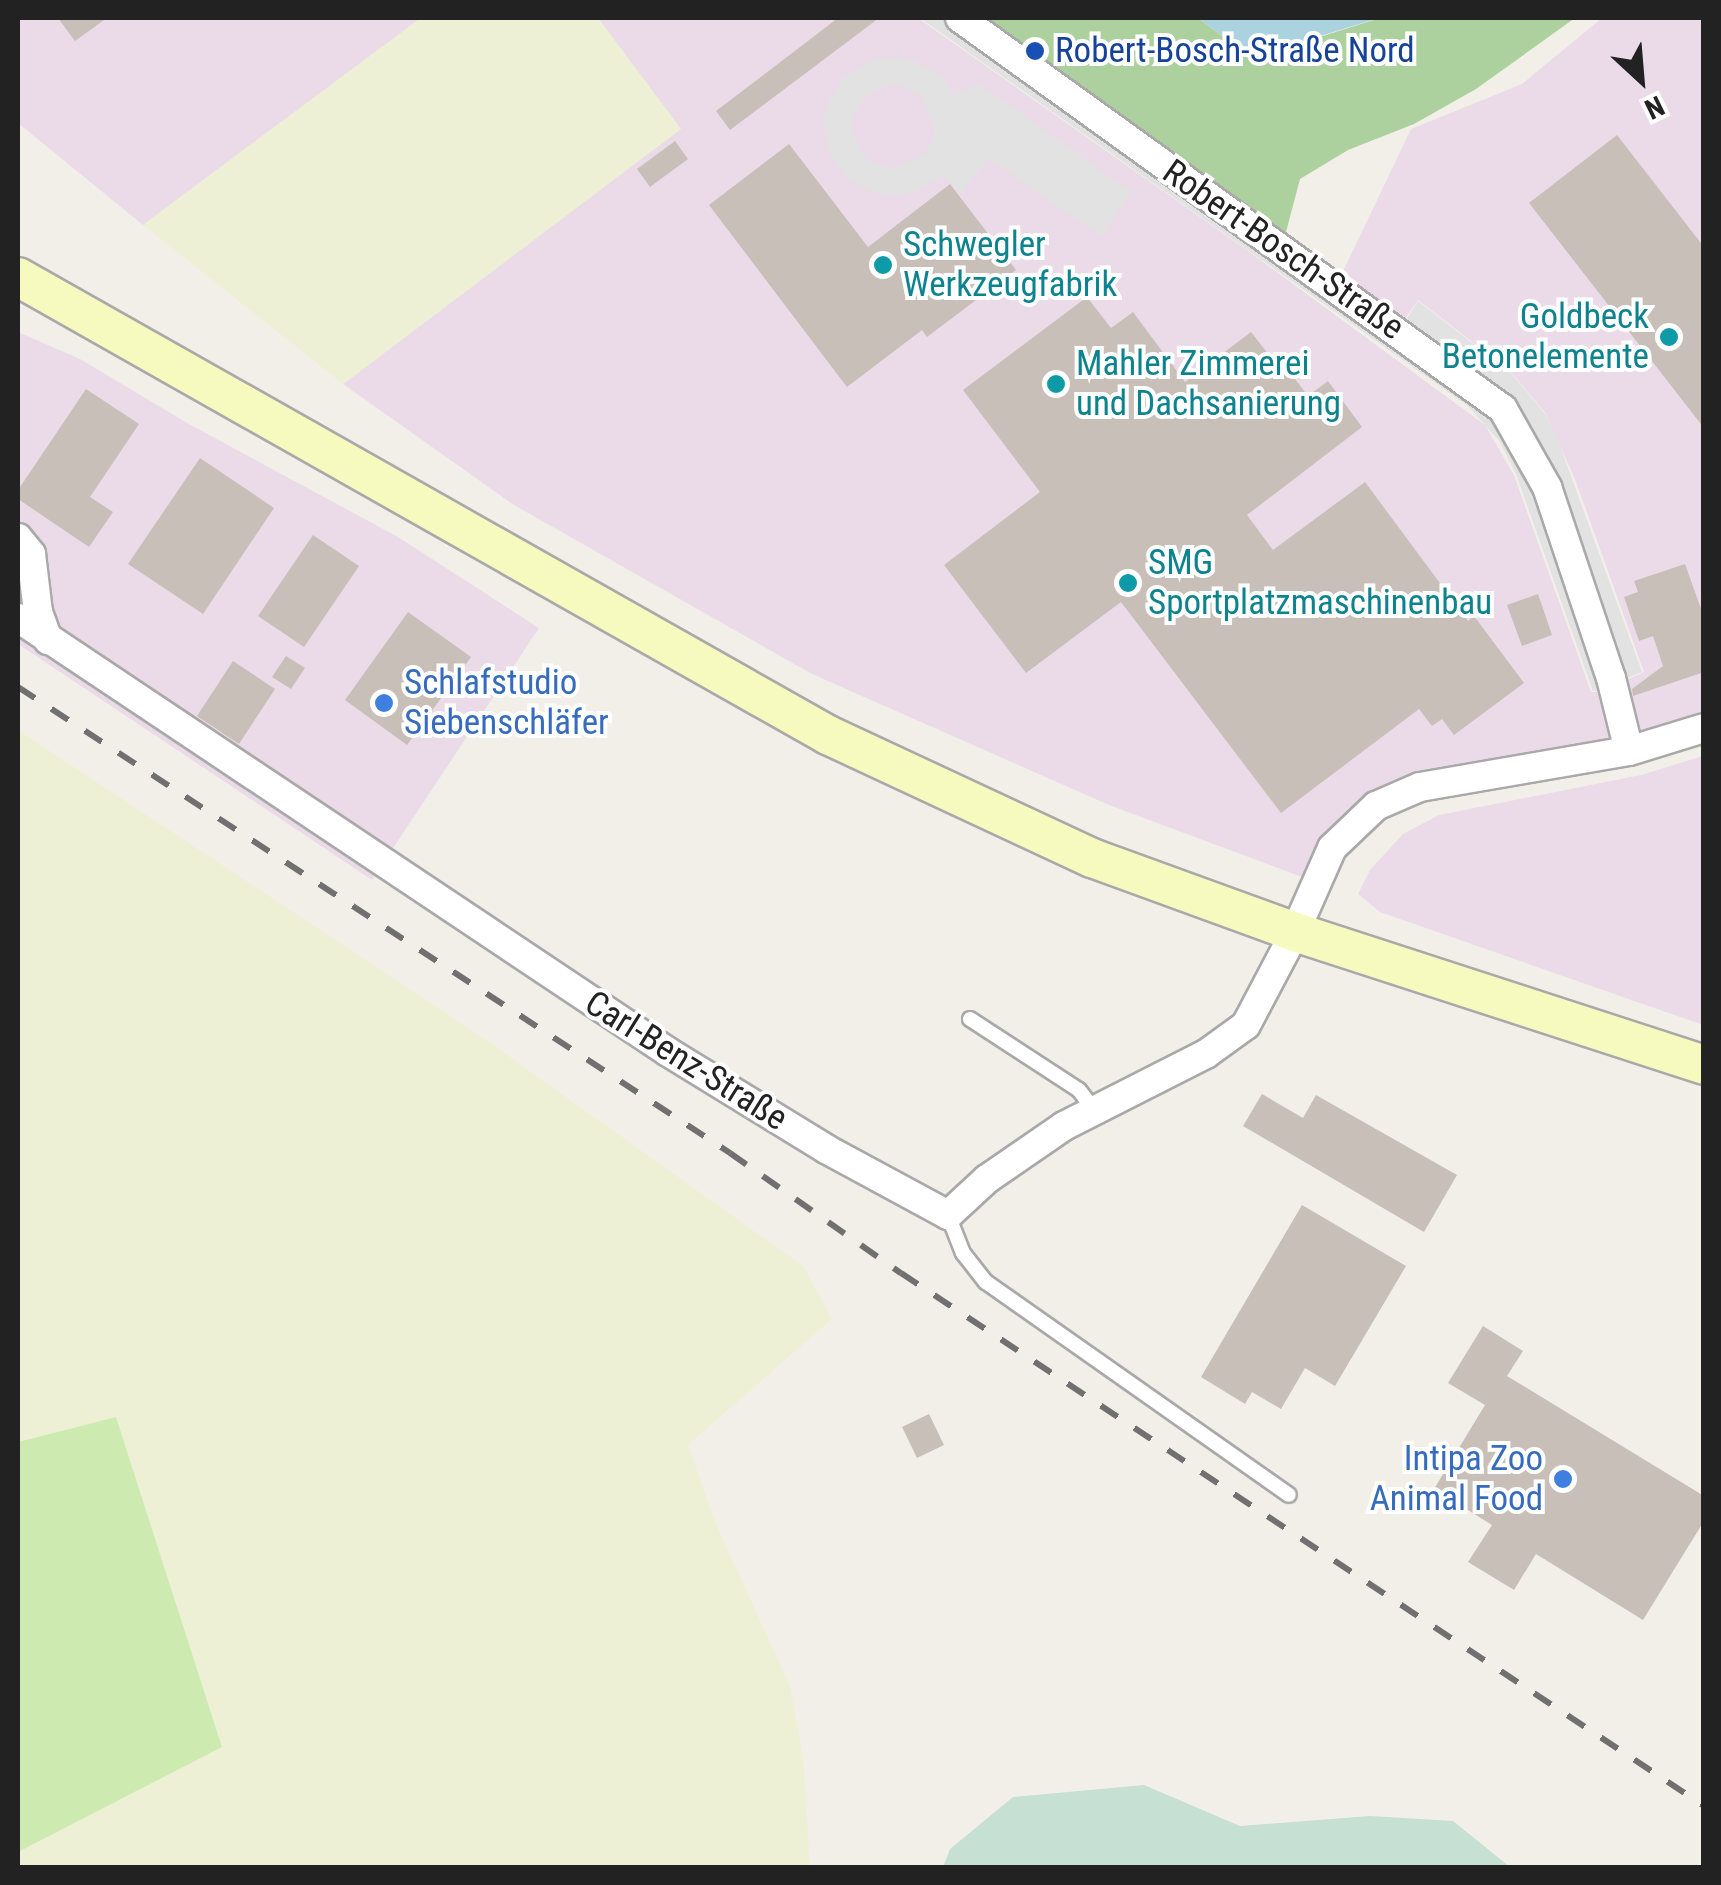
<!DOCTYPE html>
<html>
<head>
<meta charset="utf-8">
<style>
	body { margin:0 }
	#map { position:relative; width:1721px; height:1885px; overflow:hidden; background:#f2efe9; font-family:"Roboto Condensed",sans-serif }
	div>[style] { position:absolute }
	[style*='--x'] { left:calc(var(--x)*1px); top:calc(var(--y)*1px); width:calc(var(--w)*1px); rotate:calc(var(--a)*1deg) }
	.industrial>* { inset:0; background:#ebdbe8 }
	.farmland>* { inset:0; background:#eef0d5 }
	.grass>* { inset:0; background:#cdebb0 }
	.forest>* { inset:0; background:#add19e }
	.wetland>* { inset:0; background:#c6e0d4 }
	.parking>* { inset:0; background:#e2e2e2 }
	.water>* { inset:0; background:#aad3df }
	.building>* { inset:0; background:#c7bfb8 }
	.roads { filter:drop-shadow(2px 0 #a9a9a9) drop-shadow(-2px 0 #a9a9a9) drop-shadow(0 2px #a9a9a9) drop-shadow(0 -2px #a9a9a9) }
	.lane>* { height:14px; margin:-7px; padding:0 7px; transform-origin:7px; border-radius:7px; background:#fff }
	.street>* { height:28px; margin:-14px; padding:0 14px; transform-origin:14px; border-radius:14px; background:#fff }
	.secondary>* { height:38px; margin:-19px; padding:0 19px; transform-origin:19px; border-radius:19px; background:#f7fabf }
	.rail>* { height:6px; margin-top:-3px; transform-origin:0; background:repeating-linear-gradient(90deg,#707070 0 20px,transparent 0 40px) }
	.dots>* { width:28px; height:28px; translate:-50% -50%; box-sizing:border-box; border:5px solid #fff; border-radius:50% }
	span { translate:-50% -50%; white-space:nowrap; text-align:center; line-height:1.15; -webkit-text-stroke:8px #fff; paint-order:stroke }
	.transit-label { font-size:35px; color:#164399 }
	.left { translate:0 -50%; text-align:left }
	.culture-label { font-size:35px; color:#0d838f }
	.right { translate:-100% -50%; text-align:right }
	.street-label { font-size:35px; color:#222 }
	.shop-label { font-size:35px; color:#366cbe }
	.frame { position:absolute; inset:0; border:20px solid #222; pointer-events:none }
	.north { position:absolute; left:1591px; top:30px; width:100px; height:100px; -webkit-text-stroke:8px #fff; paint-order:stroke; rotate:154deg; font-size:28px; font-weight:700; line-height:40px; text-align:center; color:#222 }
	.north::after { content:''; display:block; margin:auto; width:35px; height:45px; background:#222; clip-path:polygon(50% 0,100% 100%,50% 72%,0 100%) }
</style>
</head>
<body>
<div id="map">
	<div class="industrial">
		<div style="clip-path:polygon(18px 18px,421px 18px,143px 225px,18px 123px)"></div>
		<div style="clip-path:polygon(598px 18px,918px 18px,1244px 248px,1485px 425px,1514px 475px,1591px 692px,1614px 692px,1628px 750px,1419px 784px,1310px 880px,1109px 805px,812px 674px,514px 505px,343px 384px,680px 129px)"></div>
		<div style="clip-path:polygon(1602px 18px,1703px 18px,1703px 727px,1630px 750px,1614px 685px,1644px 672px,1576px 482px,1546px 414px,1511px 372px,1418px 300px,1399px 328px,1336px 286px,1411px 129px,1522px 84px)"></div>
		<div style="clip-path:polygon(18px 332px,80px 359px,189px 424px,398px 537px,539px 628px,372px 880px,18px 644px)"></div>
		<div style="clip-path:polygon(1703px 756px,1703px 1025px,1380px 912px,1358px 894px,1370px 870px,1403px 834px,1439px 815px,1641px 775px)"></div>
	</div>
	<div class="farmland">
		<div style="clip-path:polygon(421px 18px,598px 18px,681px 129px,343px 384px,143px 225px)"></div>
		<div style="clip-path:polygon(18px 730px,485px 1039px,803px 1266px,832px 1319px,688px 1445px,716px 1524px,790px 1686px,803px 1755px,810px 1867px,18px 1867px,18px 1852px,222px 1746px,116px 1417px,18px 1442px)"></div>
	</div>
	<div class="grass">
		<div style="clip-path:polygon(116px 1417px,222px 1747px,18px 1852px,18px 1442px)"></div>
	</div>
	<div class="forest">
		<div style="clip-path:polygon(961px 18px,1198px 18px,1248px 55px,1270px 58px,1291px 46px,1380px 18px,1575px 18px,1476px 89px,1414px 124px,1348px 150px,1300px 179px,1286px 232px,1265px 238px)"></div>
	</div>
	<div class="wetland">
		<div style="clip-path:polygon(1144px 1785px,1240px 1826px,1370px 1816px,1453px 1821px,1510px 1867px,943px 1867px,950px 1849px,1013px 1797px)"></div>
	</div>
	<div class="parking">
		<div style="clip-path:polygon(920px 18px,957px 18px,1399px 331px,1418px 301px,1511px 373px,1546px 415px,1558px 440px,1642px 672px,1613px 684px,1614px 691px,1593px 691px,1516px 474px,1500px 442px,1468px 406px)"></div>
		<div style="clip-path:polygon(evenodd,896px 57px,917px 62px,941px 76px,957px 101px,956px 93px,981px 85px,1131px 192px,1101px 236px,989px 158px,961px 193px,943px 176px,918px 191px,892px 196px,869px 191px,844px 175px,828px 149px,824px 123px,828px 104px,842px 79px,871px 61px,896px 57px,891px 85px,908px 88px,923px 99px,935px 131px,926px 154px,893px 169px,868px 161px,852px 133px,852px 119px,860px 103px,874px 91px,891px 85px)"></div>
	</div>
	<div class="water">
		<div style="clip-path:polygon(1198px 18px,1379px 18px,1291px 45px,1270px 57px,1248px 55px)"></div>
	</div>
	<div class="building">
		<div style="clip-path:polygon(58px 18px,107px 18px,75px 41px)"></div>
		<div style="clip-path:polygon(838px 18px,879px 18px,730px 130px,716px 111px)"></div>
		<div style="clip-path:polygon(1617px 135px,1704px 247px,1704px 428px,1529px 203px)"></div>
		<div style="clip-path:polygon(675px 141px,688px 159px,650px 187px,637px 169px)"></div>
		<div style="clip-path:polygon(789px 144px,868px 247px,950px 184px,1016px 270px,927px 337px,922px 330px,847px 387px,709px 205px)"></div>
		<div style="clip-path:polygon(1087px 297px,1111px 328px,1133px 312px,1185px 382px,1251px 332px,1287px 378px,1292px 375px,1308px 396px,1328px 381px,1362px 427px,1247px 515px,1273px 550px,1365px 482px,1468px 621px,1474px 616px,1524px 683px,1454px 735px,1442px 719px,1432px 726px,1419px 709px,1281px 813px,1121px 602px,1026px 673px,944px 565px,1040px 492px,963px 390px)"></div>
		<div style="clip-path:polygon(86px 389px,139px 424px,90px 497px,113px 512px,89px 547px,18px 499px,18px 490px)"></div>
		<div style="clip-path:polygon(200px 458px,274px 508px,203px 614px,128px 564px)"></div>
		<div style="clip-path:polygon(313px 535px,359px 566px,304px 647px,258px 616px)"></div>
		<div style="clip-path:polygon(1685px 564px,1704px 617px,1704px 672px,1633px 696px,1632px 689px,1663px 666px,1653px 636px,1639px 641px,1624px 597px,1638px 592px,1634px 581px)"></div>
		<div style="clip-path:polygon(1538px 594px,1552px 635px,1522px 646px,1507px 605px)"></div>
		<div style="clip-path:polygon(408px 612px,471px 657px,407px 745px,345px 700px)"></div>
		<div style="clip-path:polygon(286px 656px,305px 668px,291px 689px,272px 677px)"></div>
		<div style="clip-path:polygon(233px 661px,275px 689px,239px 744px,197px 716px)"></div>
		<div style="clip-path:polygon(1262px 1094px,1303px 1118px,1316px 1095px,1457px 1175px,1424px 1232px,1243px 1126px)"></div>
		<div style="clip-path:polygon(1302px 1205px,1406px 1266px,1335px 1386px,1305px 1368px,1281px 1409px,1252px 1392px,1245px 1404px,1201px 1377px)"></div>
		<div style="clip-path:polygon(1483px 1326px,1523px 1351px,1507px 1376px,1704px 1496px,1704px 1521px,1643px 1620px,1536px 1554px,1514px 1590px,1468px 1562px,1492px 1525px,1434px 1489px,1485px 1405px,1448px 1383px)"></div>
		<div style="clip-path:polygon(929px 1414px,944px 1445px,917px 1458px,902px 1427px)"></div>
	</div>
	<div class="roads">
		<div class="lane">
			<div style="--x:970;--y:1019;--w:130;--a:33.1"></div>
			<div style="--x:1079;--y:1090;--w:25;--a:53"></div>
			<div style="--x:948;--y:1215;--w:41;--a:68.5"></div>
			<div style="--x:963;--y:1253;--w:37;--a:52"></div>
			<div style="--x:986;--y:1282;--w:370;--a:35.1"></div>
		</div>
		<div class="street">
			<div style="--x:960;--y:18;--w:669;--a:35.76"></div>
			<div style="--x:1503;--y:409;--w:90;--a:60.6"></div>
			<div style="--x:1547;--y:487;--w:201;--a:71.5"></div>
			<div style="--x:1611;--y:678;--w:75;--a:76.1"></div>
			<div style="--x:18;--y:538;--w:21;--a:51"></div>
			<div style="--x:31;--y:554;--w:58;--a:83.1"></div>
			<div style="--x:38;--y:612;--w:30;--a:70"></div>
			<div style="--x:18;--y:618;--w:782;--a:33.73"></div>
			<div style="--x:668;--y:1052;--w:185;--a:31.5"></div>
			<div style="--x:826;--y:1149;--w:139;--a:28.4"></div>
			<div style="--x:948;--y:1215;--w:53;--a:-42.7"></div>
			<div style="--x:987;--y:1179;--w:93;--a:-34.5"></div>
			<div style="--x:1064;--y:1126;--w:159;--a:-26.9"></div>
			<div style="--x:1206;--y:1054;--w:49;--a:-35.9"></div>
			<div style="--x:1246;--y:1025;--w:105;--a:-62.2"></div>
			<div style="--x:1295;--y:932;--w:92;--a:-66.2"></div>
			<div style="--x:1332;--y:848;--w:61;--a:-43.7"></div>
			<div style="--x:1376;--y:806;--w:48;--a:-23.4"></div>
			<div style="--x:1420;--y:787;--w:212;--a:-9.8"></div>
			<div style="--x:1629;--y:751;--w:78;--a:-17"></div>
		</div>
		<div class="secondary">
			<div style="--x:18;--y:277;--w:931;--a:29.49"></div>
			<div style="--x:828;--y:735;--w:291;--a:25"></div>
			<div style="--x:1092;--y:858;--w:216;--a:20"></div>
			<div style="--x:1295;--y:932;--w:430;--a:18"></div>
		</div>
	</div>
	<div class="rail">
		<div style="--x:18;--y:687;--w:851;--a:33.2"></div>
		<div style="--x:730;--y:1153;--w:209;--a:35.1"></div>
		<div style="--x:901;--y:1273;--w:964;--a:33.57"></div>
	</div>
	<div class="dots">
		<div style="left:1035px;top:51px;background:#1a4fb4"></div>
		<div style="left:883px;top:265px;background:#0f9aa8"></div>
		<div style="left:1669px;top:337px;background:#0f9aa8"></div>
		<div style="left:1056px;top:384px;background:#0f9aa8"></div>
		<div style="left:1128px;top:583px;background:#0f9aa8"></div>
		<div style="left:384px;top:703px;background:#3f7fe0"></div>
		<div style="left:1563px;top:1479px;background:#3f7fe0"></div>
	</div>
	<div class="transit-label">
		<span class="left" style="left:1055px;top:51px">Robert-Bosch-Straße Nord</span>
	</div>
	<div class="culture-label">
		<span class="left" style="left:903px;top:265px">Schwegler<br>Werkzeugfabrik</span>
		<span class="right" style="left:1649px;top:337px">Goldbeck<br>Betonelemente</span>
		<span class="left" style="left:1076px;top:384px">Mahler Zimmerei<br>und Dachsanierung</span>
		<span class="left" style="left:1148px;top:583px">SMG<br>Sportplatzmaschinenbau</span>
	</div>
	<div class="street-label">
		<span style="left:1283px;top:250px;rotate:35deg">Robert-Bosch-Straße</span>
		<span style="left:686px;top:1061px;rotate:32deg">Carl-Benz-Straße</span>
	</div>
	<div class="shop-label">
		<span class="left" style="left:404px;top:703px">Schlafstudio<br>Siebenschläfer</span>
		<span class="right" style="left:1543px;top:1479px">Intipa Zoo<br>Animal Food</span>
	</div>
	<div class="frame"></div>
	<div class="north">N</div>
</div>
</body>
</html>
